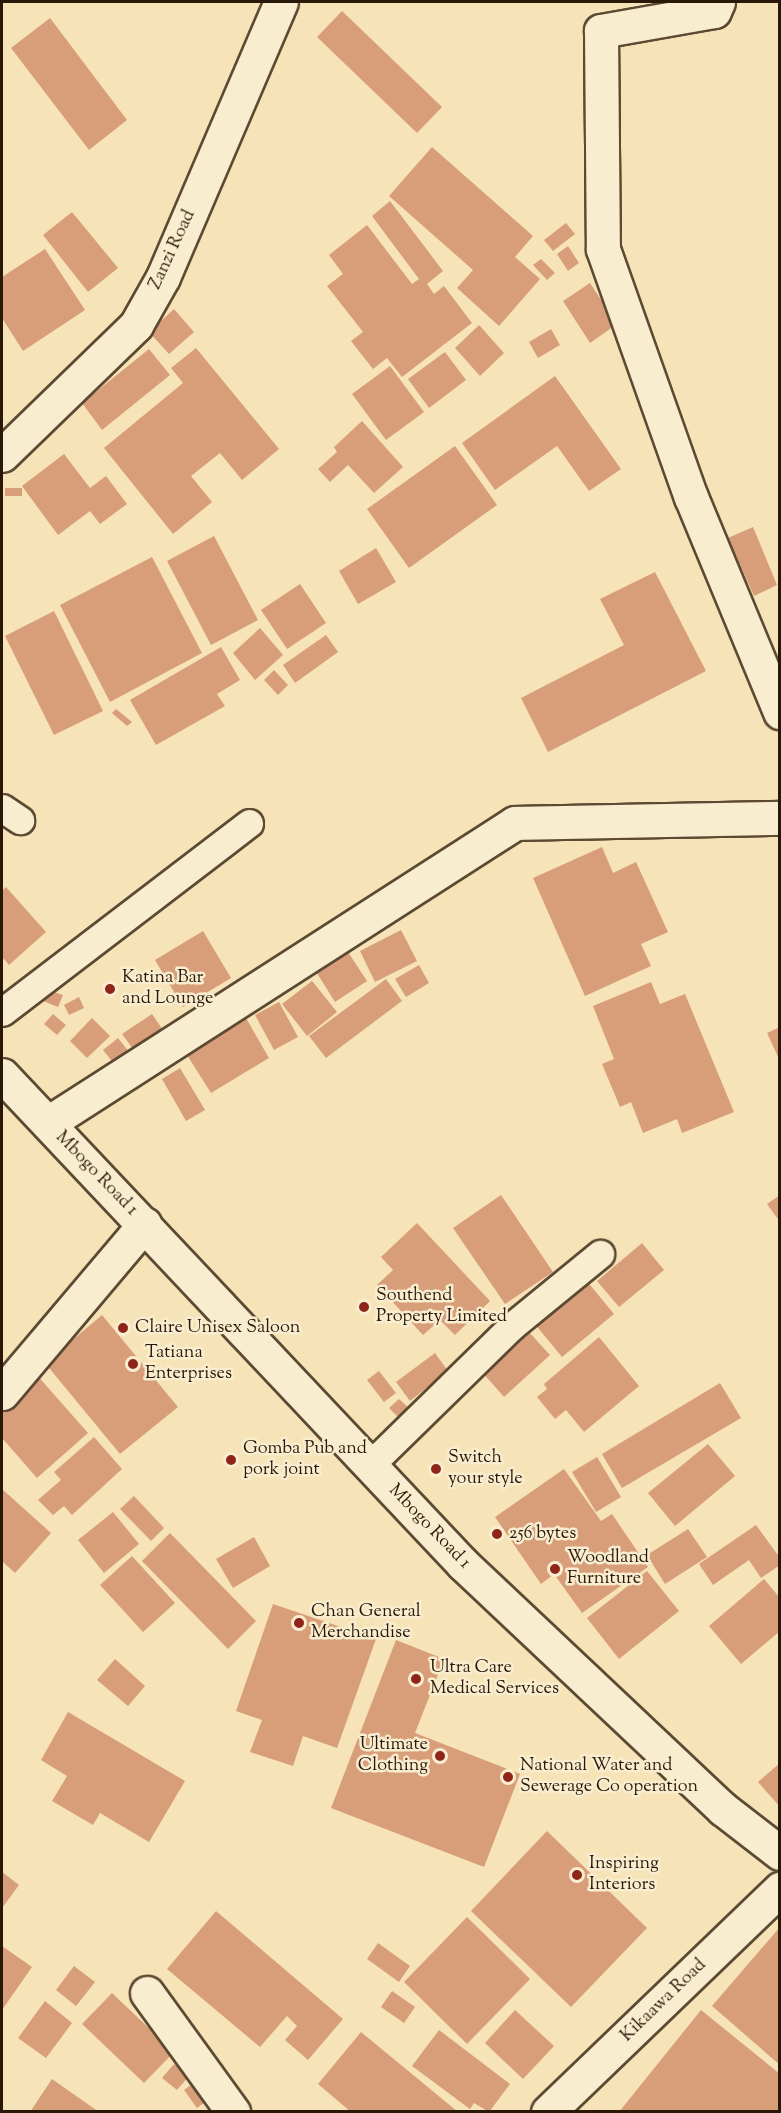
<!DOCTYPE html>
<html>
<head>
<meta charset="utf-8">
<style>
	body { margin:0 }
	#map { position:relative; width:781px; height:2113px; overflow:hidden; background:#f6e3b7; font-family:"Sorts Mill Goudy",serif }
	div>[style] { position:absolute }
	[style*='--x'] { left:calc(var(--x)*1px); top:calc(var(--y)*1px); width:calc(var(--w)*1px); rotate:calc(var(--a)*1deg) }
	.building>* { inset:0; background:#d89e79 }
	.roads { filter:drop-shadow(2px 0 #5c4a33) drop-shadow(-2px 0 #5c4a33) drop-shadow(0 2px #5c4a33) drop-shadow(0 -2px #5c4a33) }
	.service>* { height:27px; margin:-13.5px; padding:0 13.5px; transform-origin:13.5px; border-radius:13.5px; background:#f9edd0 }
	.minor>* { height:33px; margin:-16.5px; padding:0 16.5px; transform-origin:16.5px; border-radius:16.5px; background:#f9edd0 }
	.secondary>* { height:33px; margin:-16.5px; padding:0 16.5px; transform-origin:16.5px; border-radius:16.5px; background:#f9edd0 }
	.dots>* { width:16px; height:16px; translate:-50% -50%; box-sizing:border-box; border:3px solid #f9edd0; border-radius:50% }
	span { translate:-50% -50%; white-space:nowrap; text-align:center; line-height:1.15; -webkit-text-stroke:5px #f9edd0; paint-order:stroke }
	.street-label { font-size:18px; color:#291707 }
	.poi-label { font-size:18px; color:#291707 }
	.left { translate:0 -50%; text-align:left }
	.right { translate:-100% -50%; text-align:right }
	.frame { position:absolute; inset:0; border:3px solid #291707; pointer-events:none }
</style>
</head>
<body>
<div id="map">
	<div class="building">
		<div style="clip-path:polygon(342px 11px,442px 107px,417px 133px,317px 37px)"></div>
		<div style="clip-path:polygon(50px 18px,127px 120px,89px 150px,11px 48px)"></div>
		<div style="clip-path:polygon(432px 147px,533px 236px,515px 257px,540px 279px,499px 326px,457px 288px,473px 270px,389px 196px)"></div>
		<div style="clip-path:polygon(390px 201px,443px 271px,427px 284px,434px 294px,444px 286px,472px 323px,402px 377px,387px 358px,373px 369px,351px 341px,363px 332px,327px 286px,343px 274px,329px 255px,367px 225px,412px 284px,419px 279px,372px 216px)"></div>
		<div style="clip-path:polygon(72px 212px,118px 268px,88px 292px,43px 235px)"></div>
		<div style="clip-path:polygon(566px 223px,575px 234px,553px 251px,544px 240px)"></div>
		<div style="clip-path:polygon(568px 246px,579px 263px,568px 271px,557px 254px)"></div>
		<div style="clip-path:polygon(45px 249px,85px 310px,23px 351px,2px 318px,2px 277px)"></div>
		<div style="clip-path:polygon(541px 259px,555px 273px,547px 280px,533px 265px)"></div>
		<div style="clip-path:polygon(590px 283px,617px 324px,590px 343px,563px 301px)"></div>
		<div style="clip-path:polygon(174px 309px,194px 332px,169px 354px,149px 332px)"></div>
		<div style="clip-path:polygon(479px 325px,504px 353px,480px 376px,455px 348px)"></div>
		<div style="clip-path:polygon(551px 329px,560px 345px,538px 358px,529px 342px)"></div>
		<div style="clip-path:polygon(196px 348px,279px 449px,242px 480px,220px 453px,191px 476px,212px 502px,173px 534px,104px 448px,183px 383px,171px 368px)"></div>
		<div style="clip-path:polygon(149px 349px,170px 375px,102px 430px,82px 403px)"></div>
		<div style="clip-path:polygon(445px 352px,466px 380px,429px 408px,408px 379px)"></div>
		<div style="clip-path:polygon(390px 366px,424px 412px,386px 440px,352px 394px)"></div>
		<div style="clip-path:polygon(555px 376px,621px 469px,589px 491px,557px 446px,495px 490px,462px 443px)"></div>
		<div style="clip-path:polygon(362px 421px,403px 467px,374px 493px,348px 465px,330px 482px,318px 469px,337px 452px,334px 447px)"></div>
		<div style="clip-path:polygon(455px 446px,497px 505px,409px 568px,367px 509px)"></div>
		<div style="clip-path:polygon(64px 454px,90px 488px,106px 476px,127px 504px,100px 524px,90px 511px,58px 535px,22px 486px)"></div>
		<div style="clip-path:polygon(5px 488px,22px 488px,22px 496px,5px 496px)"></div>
		<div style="clip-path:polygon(753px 527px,777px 585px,754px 596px,728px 538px)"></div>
		<div style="clip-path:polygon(214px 536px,258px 620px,211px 645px,167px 561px)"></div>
		<div style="clip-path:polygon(376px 548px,396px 582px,358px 604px,339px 571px)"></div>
		<div style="clip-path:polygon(152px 557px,202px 653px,110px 702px,60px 605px)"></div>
		<div style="clip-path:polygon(655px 572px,706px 671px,548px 752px,521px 698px,624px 645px,600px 599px)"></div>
		<div style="clip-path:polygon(300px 584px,326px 623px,287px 649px,261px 610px)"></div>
		<div style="clip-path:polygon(54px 611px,103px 711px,54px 735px,5px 636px)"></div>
		<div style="clip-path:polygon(260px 628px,283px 655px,255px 680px,233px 653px)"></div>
		<div style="clip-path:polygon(326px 635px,338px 652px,295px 683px,283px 665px)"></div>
		<div style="clip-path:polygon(221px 647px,240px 680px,217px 694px,225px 706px,156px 745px,130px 700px)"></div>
		<div style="clip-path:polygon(274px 670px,288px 685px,278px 695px,264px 680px)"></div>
		<div style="clip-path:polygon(116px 709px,132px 722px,127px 726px,112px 713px)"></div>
		<div style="clip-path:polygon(602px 847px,613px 873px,636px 862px,668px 932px,641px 944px,651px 966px,585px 996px,533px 878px)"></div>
		<div style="clip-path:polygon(6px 887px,46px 932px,9px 965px,2px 957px,2px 891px)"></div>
		<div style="clip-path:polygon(401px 930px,417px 961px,375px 982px,360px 951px)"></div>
		<div style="clip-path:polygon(203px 931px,231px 978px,183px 1007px,155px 960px)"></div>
		<div style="clip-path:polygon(346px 949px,367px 981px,335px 1002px,315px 970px)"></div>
		<div style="clip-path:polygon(419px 965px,429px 983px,406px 997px,395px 979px)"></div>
		<div style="clip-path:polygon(386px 979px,402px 1001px,326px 1058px,309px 1036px)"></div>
		<div style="clip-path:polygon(312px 981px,337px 1012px,307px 1036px,282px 1004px)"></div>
		<div style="clip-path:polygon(651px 982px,660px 1004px,685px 994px,734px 1112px,682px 1133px,677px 1119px,643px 1133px,631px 1102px,620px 1107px,602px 1064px,614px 1059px,593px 1006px)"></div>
		<div style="clip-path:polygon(48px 990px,63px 995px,58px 1007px,43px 1001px)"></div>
		<div style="clip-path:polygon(79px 997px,84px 1008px,69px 1015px,64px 1005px)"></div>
		<div style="clip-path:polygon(279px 1002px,298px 1037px,274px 1050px,255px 1015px)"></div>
		<div style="clip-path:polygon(53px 1014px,66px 1025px,57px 1035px,44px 1024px)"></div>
		<div style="clip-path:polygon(152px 1014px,165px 1033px,136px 1053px,122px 1034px)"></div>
		<div style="clip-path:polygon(92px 1018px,110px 1036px,87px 1058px,70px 1041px)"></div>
		<div style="clip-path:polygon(246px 1018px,269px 1058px,211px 1093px,187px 1055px)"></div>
		<div style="clip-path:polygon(780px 1027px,780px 1061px,767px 1033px)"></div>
		<div style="clip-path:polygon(118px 1038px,134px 1058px,119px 1070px,103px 1050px)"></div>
		<div style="clip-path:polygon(180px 1068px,205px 1110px,186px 1121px,162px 1079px)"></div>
		<div style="clip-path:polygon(501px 1195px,553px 1272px,505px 1304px,453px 1228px)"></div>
		<div style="clip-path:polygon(780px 1195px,780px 1222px,767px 1204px)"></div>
		<div style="clip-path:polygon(417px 1223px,490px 1301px,455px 1335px,440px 1320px,423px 1335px,377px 1285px,393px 1270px,381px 1257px)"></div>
		<div style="clip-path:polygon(642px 1243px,664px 1270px,619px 1307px,597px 1281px)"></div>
		<div style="clip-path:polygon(586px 1280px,614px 1314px,562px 1357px,534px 1323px)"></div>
		<div style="clip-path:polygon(102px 1315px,178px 1407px,120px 1454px,45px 1363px)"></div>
		<div style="clip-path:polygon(527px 1330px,550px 1355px,504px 1397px,482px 1372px)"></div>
		<div style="clip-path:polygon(599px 1337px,639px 1386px,584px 1432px,566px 1410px,555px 1419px,537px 1397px,547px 1389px,544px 1384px)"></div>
		<div style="clip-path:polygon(435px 1353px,448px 1371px,410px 1401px,396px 1382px)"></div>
		<div style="clip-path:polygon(379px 1371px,396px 1393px,384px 1402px,367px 1380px)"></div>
		<div style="clip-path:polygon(36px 1374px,88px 1433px,37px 1478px,2px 1438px,2px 1405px)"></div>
		<div style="clip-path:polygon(720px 1383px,741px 1418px,622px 1488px,602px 1454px)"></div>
		<div style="clip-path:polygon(399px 1399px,409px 1408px,399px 1418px,389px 1408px)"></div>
		<div style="clip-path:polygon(94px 1437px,122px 1469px,72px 1515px,64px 1506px,53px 1515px,38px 1500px,61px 1480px,54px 1472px)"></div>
		<div style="clip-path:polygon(708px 1444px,735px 1476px,675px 1526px,648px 1493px)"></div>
		<div style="clip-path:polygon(597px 1457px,621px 1497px,596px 1512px,572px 1472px)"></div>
		<div style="clip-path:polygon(564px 1469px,601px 1521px,612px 1514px,648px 1567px,582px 1613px,554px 1574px,541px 1584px,495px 1517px)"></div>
		<div style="clip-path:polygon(2px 1489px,51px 1533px,15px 1573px,2px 1561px)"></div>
		<div style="clip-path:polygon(134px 1496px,164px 1528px,151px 1541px,120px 1509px)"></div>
		<div style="clip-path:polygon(113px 1512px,139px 1544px,104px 1573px,78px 1540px)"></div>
		<div style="clip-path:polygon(756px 1525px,780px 1558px,780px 1565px,761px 1578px,749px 1560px,713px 1585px,699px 1564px)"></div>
		<div style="clip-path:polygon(688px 1529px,707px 1557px,665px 1584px,647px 1555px)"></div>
		<div style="clip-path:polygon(170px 1533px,256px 1621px,228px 1649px,142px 1561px)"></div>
		<div style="clip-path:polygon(254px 1537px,270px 1566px,233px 1588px,216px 1559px)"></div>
		<div style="clip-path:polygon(132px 1556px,175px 1603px,143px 1632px,100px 1585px)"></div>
		<div style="clip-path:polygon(647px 1571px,679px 1611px,619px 1659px,587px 1618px)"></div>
		<div style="clip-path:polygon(764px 1579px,780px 1598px,780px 1631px,741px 1664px,709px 1626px)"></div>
		<div style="clip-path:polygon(273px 1604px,376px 1639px,337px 1748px,303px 1736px,293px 1766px,250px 1752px,262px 1720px,236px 1711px)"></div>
		<div style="clip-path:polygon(396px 1640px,444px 1659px,415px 1733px,520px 1774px,484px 1867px,331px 1808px)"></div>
		<div style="clip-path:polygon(115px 1659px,145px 1686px,128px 1706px,97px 1680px)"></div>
		<div style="clip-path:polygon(68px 1712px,185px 1781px,149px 1842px,100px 1813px,93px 1825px,52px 1801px,67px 1776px,41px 1760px)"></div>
		<div style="clip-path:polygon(780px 1763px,780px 1807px,758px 1782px)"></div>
		<div style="clip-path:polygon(547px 1831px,647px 1928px,571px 2007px,471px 1911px)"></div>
		<div style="clip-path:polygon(2px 1872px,19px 1885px,2px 1908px)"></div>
		<div style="clip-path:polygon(216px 1911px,343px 2019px,308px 2060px,285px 2040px,297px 2026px,287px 2016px,260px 2047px,167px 1969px)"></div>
		<div style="clip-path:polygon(467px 1917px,530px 1979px,467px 2044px,404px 1982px)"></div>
		<div style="clip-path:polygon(780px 1927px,780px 2065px,712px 2006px)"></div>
		<div style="clip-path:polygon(378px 1943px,410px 1966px,399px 1982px,367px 1959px)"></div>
		<div style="clip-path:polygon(2px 1946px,32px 1967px,2px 2010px)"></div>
		<div style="clip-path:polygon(74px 1966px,95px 1982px,76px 2006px,56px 1990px)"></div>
		<div style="clip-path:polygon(392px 1991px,415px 2007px,404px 2023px,381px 2007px)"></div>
		<div style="clip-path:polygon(112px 1993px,174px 2052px,144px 2083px,82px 2024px)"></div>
		<div style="clip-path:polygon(45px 2001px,72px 2023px,46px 2058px,18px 2038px)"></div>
		<div style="clip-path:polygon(515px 2010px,554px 2046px,523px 2079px,485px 2043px)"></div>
		<div style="clip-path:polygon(701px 2010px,780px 2074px,780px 2112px,619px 2112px)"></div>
		<div style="clip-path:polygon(439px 2030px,510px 2084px,489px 2112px,474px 2103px,470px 2109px,412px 2066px)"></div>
		<div style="clip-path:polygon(361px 2032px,458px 2112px,351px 2112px,318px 2084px)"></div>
		<div style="clip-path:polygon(174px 2064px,189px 2076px,177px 2090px,162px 2078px)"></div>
		<div style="clip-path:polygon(52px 2079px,99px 2112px,30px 2112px)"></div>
		<div style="clip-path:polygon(195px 2082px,208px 2100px,197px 2108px,184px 2090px)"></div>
	</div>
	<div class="roads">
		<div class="service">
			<div style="--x:2;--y:808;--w:22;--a:34"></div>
			<div style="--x:2;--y:1012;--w:311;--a:-37.4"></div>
			<div style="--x:370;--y:1465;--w:199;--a:-44.4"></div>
			<div style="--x:512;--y:1326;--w:114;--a:-39.3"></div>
		</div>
		<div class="minor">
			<div style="--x:718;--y:2;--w:10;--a:114"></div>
			<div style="--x:714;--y:11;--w:115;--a:170"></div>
			<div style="--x:601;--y:31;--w:218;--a:89.5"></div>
			<div style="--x:603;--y:249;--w:263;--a:70.5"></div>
			<div style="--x:691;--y:497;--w:233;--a:67.5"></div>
			<div style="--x:2;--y:455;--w:187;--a:-44.1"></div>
			<div style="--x:136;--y:325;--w:55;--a:-60.6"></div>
			<div style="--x:163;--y:277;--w:299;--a:-66.8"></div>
			<div style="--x:48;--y:1123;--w:555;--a:-32.72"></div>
			<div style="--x:515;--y:823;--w:265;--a:-1.1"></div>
			<div style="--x:2;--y:1393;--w:221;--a:-49.8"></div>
			<div style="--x:147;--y:1993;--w:147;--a:54.1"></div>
			<div style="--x:548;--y:2112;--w:322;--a:-43.9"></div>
		</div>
		<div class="secondary">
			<div style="--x:2;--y:1075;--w:672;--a:46.69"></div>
			<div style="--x:463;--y:1564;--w:357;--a:43.3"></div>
			<div style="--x:723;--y:1809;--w:72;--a:37.7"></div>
		</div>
	</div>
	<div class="dots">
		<div style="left:110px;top:989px;background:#8f2418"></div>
		<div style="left:364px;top:1307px;background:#8f2418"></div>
		<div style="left:123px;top:1328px;background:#8f2418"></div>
		<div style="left:133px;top:1364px;background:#8f2418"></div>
		<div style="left:231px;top:1460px;background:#8f2418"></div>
		<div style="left:436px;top:1469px;background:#8f2418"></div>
		<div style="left:497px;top:1534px;background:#8f2418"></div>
		<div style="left:555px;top:1569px;background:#8f2418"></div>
		<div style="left:299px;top:1623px;background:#8f2418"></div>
		<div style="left:416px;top:1679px;background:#8f2418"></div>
		<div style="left:440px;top:1756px;background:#8f2418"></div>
		<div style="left:508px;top:1777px;background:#8f2418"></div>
		<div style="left:577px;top:1875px;background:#8f2418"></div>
	</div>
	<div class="street-label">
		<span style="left:173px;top:250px;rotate:-65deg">Zanzi Road</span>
		<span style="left:96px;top:1174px;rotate:46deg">Mbogo Road 1</span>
		<span style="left:429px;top:1527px;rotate:46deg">Mbogo Road 1</span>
		<span style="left:664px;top:2001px;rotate:-44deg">Kikaawa Road</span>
	</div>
	<div class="poi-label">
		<span class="left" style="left:122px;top:989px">Katina Bar<br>and Lounge</span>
		<span class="left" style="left:376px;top:1307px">Southend<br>Property Limited</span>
		<span class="left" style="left:135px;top:1328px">Claire Unisex Saloon</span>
		<span class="left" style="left:145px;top:1364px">Tatiana<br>Enterprises</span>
		<span class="left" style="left:243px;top:1460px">Gomba Pub and<br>pork joint</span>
		<span class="left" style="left:448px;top:1469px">Switch<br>your style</span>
		<span class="left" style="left:509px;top:1534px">256 bytes</span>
		<span class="left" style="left:567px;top:1569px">Woodland<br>Furniture</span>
		<span class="left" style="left:311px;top:1623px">Chan General<br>Merchandise</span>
		<span class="left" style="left:430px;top:1679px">Ultra Care<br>Medical Services</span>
		<span class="right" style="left:428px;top:1756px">Ultimate<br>Clothing</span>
		<span class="left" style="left:520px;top:1777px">National Water and<br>Sewerage Co operation</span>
		<span class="left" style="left:589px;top:1875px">Inspiring<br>Interiors</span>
	</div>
	<div class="frame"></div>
</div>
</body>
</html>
